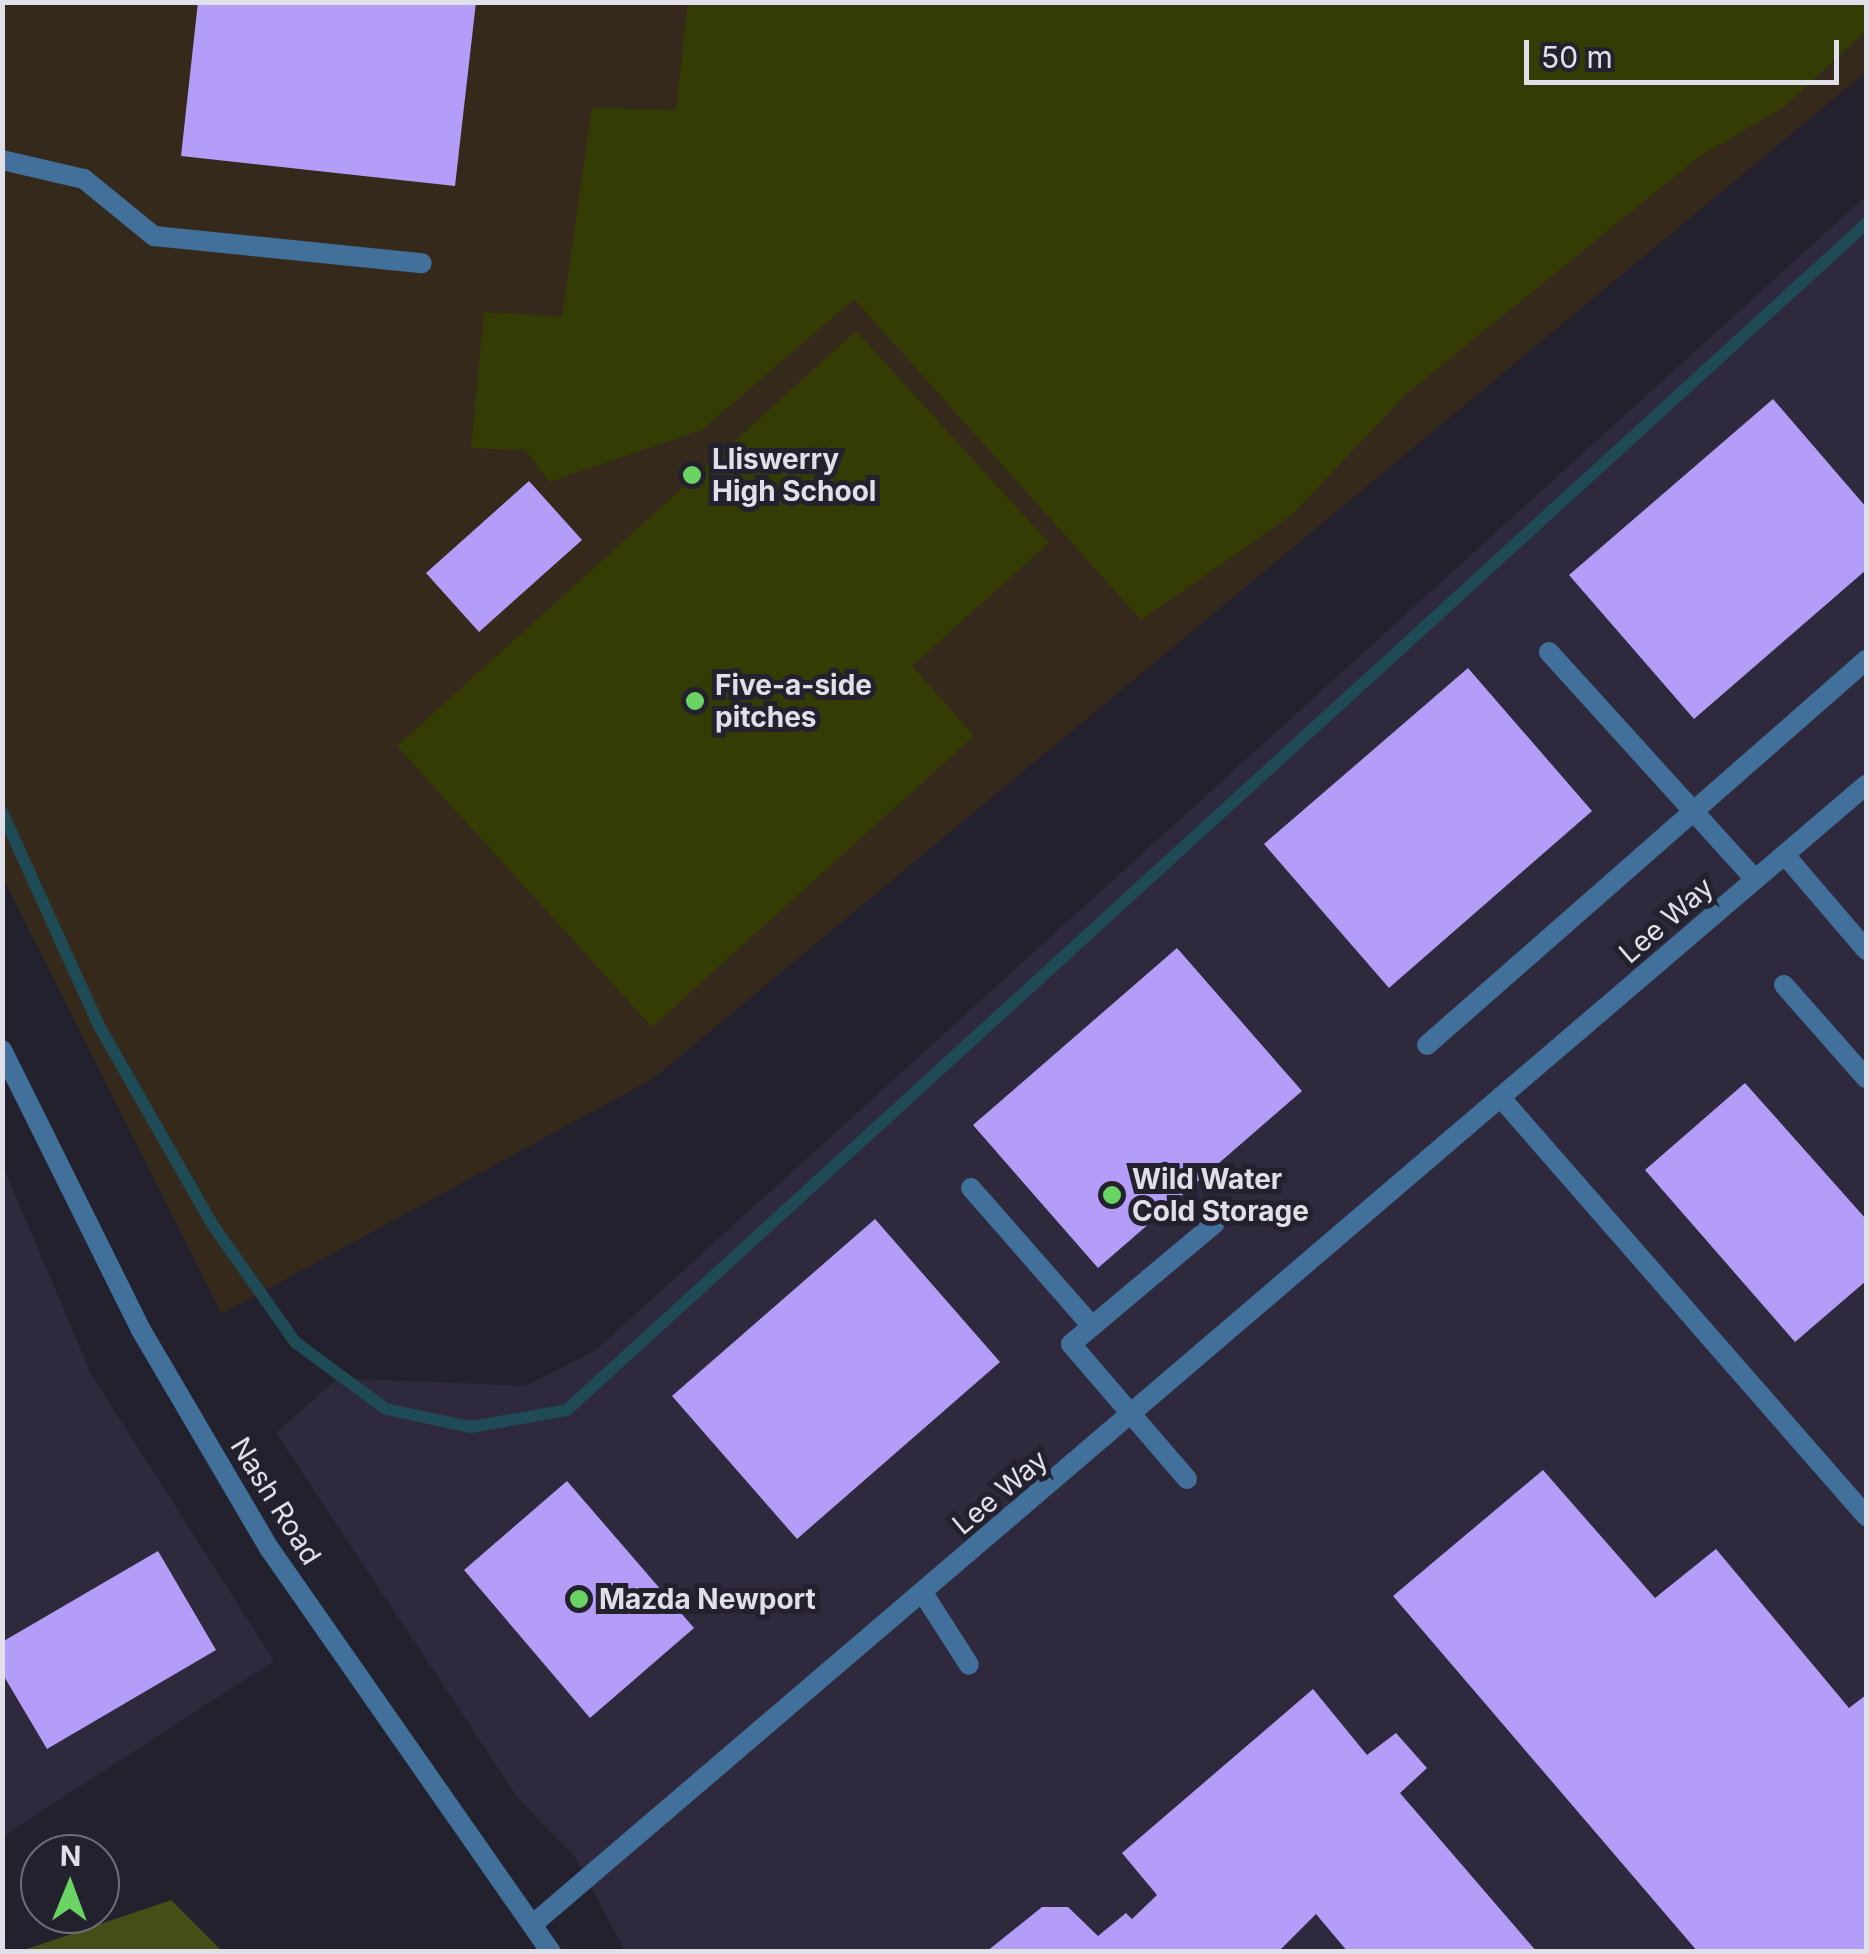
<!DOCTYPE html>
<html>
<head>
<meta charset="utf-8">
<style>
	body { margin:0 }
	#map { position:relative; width:1869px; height:1954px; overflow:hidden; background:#24212f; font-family:Inter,sans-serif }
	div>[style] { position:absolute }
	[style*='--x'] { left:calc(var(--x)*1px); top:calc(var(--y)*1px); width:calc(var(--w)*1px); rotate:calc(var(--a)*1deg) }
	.built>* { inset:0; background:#2e293c }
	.education>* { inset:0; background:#34291a }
	.green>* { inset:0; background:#343c04 }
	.forest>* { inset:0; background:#444e17 }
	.stream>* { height:12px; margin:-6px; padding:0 6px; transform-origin:6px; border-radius:6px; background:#1f4b56 }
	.building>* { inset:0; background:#b49df8 }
	.service>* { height:20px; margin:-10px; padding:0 10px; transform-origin:10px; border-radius:10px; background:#41719b }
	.minor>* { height:20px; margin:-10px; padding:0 10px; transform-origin:10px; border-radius:10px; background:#41719b }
	.tertiary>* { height:20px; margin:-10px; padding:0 10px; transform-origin:10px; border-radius:10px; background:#41719b }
	.dots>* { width:28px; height:28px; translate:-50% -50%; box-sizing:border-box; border:5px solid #24212f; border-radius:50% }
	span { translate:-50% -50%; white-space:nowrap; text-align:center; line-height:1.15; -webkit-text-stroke:10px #24212f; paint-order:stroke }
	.poi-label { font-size:28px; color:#e1dfe8; font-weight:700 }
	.left { translate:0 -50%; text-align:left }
	.street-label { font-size:28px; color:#e1dfe8 }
	.frame { position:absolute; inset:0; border:5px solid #e1dfe8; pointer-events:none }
	.north { position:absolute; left:20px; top:1834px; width:100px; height:100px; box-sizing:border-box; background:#24212f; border:2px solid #706d79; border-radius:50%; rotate:1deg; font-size:28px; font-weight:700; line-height:40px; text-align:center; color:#e1dfe8 }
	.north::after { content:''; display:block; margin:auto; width:35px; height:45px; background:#69d464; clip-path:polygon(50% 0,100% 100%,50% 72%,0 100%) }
	.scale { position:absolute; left:1524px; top:40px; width:315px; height:45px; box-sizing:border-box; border:5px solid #e1dfe8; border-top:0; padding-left:12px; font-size:30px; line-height:35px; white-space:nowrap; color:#e1dfe8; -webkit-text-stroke:8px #24212f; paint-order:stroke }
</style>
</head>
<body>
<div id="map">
	<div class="built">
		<div style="clip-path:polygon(1866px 196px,1866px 1951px,625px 1951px,575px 1857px,518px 1798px,276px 1433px,338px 1378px,525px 1386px,596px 1350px)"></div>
		<div style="clip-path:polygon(2px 1164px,91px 1374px,274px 1661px,3px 1836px)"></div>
	</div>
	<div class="education">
		<div style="clip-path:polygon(3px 3px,1866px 3px,1866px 72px,654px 1078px,222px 1314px,3px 878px)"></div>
	</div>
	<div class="green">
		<div style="clip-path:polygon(688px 3px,1866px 2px,1866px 31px,1784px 107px,1700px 156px,1405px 395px,1293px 514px,1141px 620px,854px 299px,702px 430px,550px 482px,525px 450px,471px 448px,484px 312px,562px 317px,592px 108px,676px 110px)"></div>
		<div style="clip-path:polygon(856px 331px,1049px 543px,912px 666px,974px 736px,652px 1027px,397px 746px)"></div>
	</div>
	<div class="forest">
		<div style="clip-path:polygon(171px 1900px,222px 1951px,21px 1951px)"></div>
	</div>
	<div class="stream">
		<div style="--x:2;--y:812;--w:233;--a:65.6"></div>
		<div style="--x:98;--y:1024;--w:234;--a:60.3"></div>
		<div style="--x:214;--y:1227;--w:141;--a:54.8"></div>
		<div style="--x:295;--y:1342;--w:113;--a:36.4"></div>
		<div style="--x:386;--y:1409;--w:87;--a:12"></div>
		<div style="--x:471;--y:1427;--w:97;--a:-10"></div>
		<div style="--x:567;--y:1410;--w:1759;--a:-42.4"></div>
	</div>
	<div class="building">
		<div style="clip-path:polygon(198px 2px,476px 2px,455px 186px,181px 156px)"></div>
		<div style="clip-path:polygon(1773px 399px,1866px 507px,1866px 570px,1694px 719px,1569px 575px)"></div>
		<div style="clip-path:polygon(529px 481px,582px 540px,479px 632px,426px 573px)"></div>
		<div style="clip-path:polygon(1468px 668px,1592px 811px,1389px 988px,1264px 844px)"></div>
		<div style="clip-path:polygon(1177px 948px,1302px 1091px,1098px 1268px,973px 1125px)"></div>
		<div style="clip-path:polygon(1745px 1083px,1866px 1219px,1866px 1281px,1795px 1342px,1645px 1170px)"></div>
		<div style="clip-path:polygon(875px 1219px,1000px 1362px,797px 1539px,672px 1396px)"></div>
		<div style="clip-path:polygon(1543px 1470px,1655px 1598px,1716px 1549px,1849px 1708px,1866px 1695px,1866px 1952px,1698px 1952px,1393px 1596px)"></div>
		<div style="clip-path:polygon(567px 1481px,694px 1628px,590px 1718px,464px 1570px)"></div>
		<div style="clip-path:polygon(158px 1551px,216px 1650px,47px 1749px,2px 1673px,2px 1642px)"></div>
		<div style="clip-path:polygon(1313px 1689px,1367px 1755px,1396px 1733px,1427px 1768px,1400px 1793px,1537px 1952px,1348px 1952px,1316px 1914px,1278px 1952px,986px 1952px,1042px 1907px,1068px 1907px,1098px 1936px,1126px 1913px,1132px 1919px,1157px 1895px,1122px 1853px)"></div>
	</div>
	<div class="service">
		<div style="--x:2;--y:160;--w:84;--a:13"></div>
		<div style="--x:84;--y:179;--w:90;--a:39.2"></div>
		<div style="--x:154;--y:236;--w:269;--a:5.8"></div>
		<div style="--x:1549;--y:652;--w:307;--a:47.8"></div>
		<div style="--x:1784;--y:985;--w:124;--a:48.6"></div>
		<div style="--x:1427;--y:1045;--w:584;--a:-41.25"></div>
		<div style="--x:1501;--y:1098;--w:555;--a:48.87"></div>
		<div style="--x:971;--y:1188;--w:182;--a:48.8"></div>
		<div style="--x:1187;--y:1479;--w:178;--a:-130.7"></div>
		<div style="--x:1071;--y:1344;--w:187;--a:-40"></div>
		<div style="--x:923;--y:1593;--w:85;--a:57.4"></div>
	</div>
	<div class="minor">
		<div style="--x:1785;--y:855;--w:125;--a:49.5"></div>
		<div style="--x:532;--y:1925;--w:1755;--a:-40.52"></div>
	</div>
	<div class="tertiary">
		<div style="--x:2;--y:1050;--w:313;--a:63.6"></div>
		<div style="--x:141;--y:1330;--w:253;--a:59.6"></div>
		<div style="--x:269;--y:1548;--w:493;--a:55.1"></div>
	</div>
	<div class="dots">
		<div style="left:692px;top:475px;background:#69d464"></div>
		<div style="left:695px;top:701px;background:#69d464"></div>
		<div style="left:1112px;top:1195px;background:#69d464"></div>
		<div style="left:579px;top:1599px;background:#69d464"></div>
	</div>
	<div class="poi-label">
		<span class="left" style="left:712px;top:475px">Lliswerry<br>High School</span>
		<span class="left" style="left:715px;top:701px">Five-a-side<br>pitches</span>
		<span class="left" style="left:1132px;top:1195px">Wild Water<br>Cold Storage</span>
		<span class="left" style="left:599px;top:1599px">Mazda Newport</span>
	</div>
	<div class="street-label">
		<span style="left:1666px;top:920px;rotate:-41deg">Lee Way</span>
		<span style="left:1000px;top:1492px;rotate:-40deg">Lee Way</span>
		<span style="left:276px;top:1501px;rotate:58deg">Nash Road</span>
	</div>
	<div class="frame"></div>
	<div class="north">N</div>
	<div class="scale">50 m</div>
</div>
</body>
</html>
